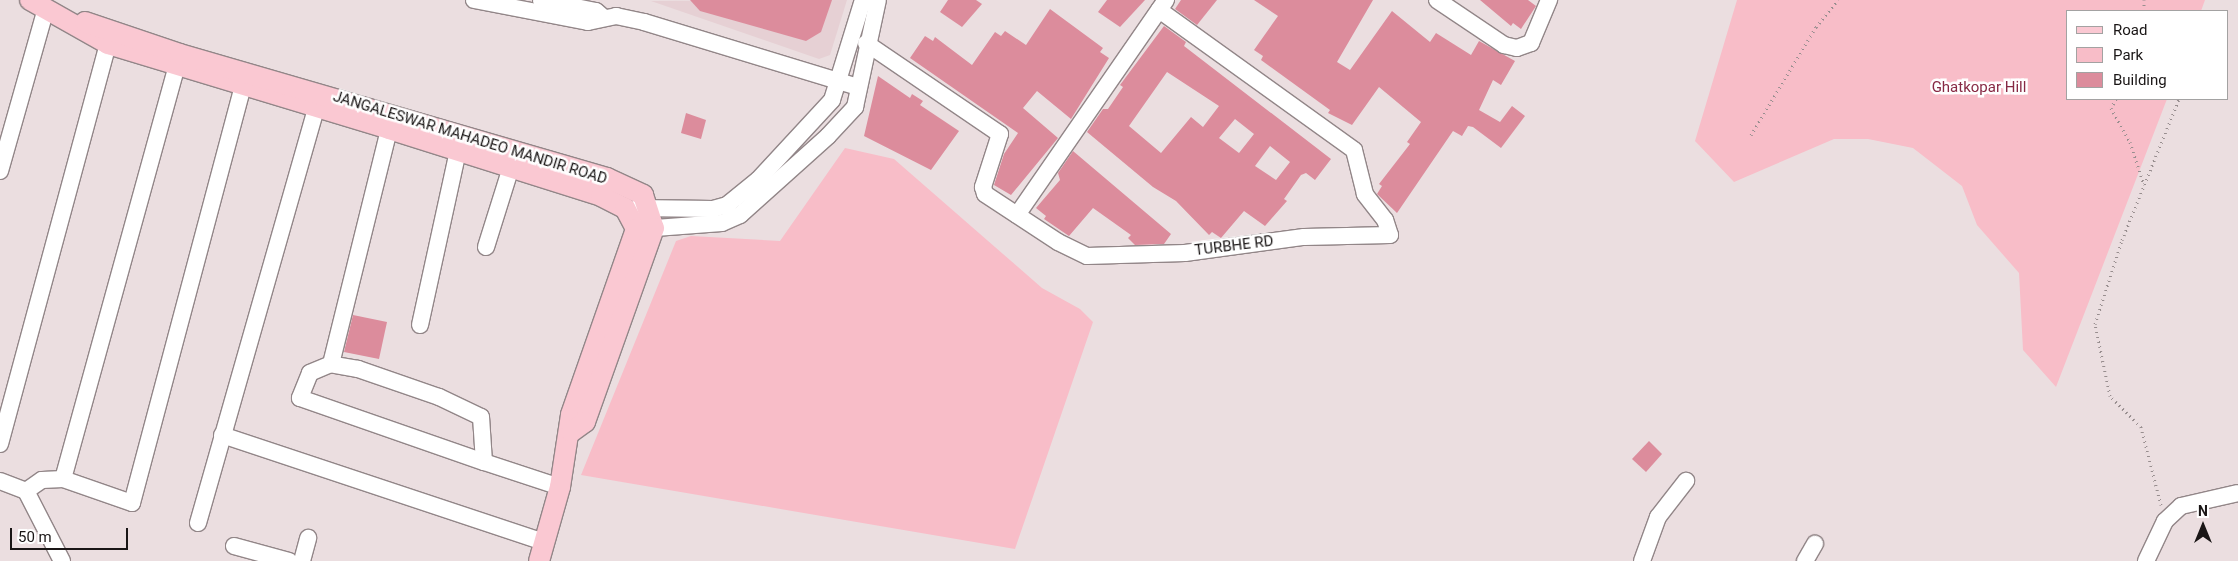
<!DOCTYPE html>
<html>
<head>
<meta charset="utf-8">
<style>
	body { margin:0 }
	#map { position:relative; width:2238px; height:561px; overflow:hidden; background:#ebdee0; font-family:Roboto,sans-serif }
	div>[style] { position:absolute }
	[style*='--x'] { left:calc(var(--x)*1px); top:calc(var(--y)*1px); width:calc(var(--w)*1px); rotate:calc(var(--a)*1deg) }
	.built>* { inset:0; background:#e6d0d4 }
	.green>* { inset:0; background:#f8bdc8 }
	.building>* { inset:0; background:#dc8c9c }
	.path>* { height:3px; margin-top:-1.5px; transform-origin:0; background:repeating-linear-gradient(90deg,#988e8f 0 1px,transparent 0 5px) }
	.roads { filter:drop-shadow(1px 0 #928688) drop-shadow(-1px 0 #928688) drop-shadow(0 1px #928688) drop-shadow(0 -1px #928688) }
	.minor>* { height:16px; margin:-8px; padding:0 8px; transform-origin:8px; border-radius:8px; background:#fff }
	.major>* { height:20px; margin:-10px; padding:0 10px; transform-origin:10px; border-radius:10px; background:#fac8d2 }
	span { translate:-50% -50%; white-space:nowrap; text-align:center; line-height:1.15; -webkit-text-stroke:5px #fff; paint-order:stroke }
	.park-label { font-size:15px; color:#872944 }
	.street-label { font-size:15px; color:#1a1616 }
	.legend { position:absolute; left:2066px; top:10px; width:162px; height:90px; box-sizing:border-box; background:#fff; border:1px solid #a3a2a2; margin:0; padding:6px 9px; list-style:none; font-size:15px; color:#1a1616 }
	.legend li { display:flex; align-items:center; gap:10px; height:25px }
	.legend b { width:25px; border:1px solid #a3a2a2 }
	.north { position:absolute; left:2178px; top:501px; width:50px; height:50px; -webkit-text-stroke:4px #fff; paint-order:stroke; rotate:0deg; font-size:14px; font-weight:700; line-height:20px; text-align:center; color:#1a1616 }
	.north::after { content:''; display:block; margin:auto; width:18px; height:22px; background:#1a1616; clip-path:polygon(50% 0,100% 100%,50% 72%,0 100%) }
	.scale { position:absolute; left:10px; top:528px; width:118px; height:22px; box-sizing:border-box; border:2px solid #1a1616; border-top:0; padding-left:6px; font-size:15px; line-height:18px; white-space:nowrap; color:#1a1616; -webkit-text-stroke:4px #fff; paint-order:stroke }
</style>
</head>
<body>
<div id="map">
	<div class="built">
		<div style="clip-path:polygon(847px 0,830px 55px,819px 59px,651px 1px)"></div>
	</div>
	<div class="green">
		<div style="clip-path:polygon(1737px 0,2205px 0,2201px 11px,2067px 11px,2067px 99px,2167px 99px,2056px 387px,2023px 350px,2019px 273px,1977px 225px,1962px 186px,1913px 148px,1868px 139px,1834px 139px,1734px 182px,1695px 141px)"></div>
		<div style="clip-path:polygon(845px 148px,894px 159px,1042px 288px,1080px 309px,1093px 322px,1015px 549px,581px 475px,676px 241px,691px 236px,780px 241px)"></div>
	</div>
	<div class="building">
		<div style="clip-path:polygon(690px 0,832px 0,821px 32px,806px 41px,700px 11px)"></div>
		<div style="clip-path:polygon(948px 0,976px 0,982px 4px,962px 27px,940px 12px)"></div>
		<div style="clip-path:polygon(1107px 0,1145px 0,1120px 27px,1098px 12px)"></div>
		<div style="clip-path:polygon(1181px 0,1217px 0,1197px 25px,1175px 9px)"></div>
		<div style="clip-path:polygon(1254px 0,1373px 0,1337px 62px,1350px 70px,1392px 11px,1430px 42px,1436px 33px,1471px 55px,1479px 41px,1515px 61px,1501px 85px,1493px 80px,1479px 110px,1500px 122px,1512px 106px,1525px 116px,1501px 148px,1473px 127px,1468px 126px,1462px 136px,1453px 131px,1397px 213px,1377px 194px,1382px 186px,1379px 184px,1410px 144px,1407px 142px,1421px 122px,1379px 87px,1352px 125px,1328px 113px,1330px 110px,1261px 60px,1263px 56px,1254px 50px,1278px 16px)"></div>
		<div style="clip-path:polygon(1480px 0,1528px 0,1536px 6px,1521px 29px,1513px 23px,1511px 26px)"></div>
		<div style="clip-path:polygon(1050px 9px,1103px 48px,1100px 52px,1109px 58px,1071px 119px,1037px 91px,1023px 108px,1058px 138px,1011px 195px,994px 185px,1004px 154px,1018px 133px,910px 58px,925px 36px,933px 41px,935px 37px,972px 65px,995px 32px,1001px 36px,1005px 31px,1026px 45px)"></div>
		<div style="clip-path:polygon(evenodd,1164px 26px,1186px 42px,1184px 46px,1331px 159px,1315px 180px,1306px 173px,1301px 175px,1284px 199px,1287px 201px,1265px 226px,1244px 211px,1221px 238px,1212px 232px,1209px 235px,1176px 201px,1153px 187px,1087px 132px,1103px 109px,1108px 109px,1123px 87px,1120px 85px,1164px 26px,1167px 72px,1219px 106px,1203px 127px,1191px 117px,1161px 153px,1129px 126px,1167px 72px,1164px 26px,1235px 119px,1254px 134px,1239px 153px,1219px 138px,1235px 119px,1164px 26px,1270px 146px,1290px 162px,1276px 180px,1255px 166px,1270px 146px)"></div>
		<div style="clip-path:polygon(878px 76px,910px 98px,912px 94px,923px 101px,920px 105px,959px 131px,931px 170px,864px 136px)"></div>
		<div style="clip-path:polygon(686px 113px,706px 120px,701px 139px,681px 133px)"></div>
		<div style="clip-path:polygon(1073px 151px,1171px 234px,1164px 244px,1135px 245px,1128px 238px,1131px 235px,1093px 208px,1069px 236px,1044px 219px,1046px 216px,1036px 208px,1060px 180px,1058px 173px)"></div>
		<div style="clip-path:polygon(353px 315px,387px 322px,379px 359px,344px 352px)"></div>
		<div style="clip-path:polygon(1649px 441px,1662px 454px,1646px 472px,1632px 459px)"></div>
	</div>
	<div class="path">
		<div style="--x:2144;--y:0;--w:11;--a:90"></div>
		<div style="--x:2116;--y:99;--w:10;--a:119"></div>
		<div style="--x:2111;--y:108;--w:39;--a:61"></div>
		<div style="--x:2130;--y:142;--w:45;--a:72"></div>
		<div style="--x:1751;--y:135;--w:126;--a:-59"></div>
		<div style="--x:1816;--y:27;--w:35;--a:-51"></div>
		<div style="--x:2161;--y:505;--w:81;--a:-104.4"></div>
		<div style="--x:2141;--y:427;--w:44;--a:-135"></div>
		<div style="--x:2110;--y:396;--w:74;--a:-101.8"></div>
		<div style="--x:2095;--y:324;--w:88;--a:-72.2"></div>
		<div style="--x:2122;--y:240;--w:152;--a:-68"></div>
	</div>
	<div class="roads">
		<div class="minor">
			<div style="--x:474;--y:0;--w:116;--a:10.9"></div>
			<div style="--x:588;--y:22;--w:29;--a:-12"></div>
			<div style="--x:616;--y:16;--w:29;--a:12"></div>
			<div style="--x:644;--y:22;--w:224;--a:16.9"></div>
			<div style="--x:541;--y:0;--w:56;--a:11.3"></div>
			<div style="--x:596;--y:11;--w:9;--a:41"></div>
			<div style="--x:1437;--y:0;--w:81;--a:33.9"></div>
			<div style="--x:1504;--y:45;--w:13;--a:13"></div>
			<div style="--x:1517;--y:48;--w:15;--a:-20"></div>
			<div style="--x:1531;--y:43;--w:47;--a:-67.3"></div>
			<div style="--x:866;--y:43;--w:162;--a:34.2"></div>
			<div style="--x:1000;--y:134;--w:56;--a:107.8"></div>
			<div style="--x:983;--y:187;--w:7;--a:74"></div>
			<div style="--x:985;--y:194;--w:87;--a:33.3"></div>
			<div style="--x:1058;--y:242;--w:32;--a:26"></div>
			<div style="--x:1087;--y:256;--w:98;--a:-1.8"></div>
			<div style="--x:1185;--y:253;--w:120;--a:-7.7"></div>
			<div style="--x:1304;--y:237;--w:86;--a:-1.3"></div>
			<div style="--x:1390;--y:235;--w:16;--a:-108"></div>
			<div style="--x:1385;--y:220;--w:33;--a:-128"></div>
			<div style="--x:1365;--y:194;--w:45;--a:-104"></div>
			<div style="--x:1354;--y:150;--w:240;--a:-144.3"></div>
			<div style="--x:0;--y:171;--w:165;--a:-74.2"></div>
			<div style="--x:637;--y:208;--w:76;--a:0.8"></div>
			<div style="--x:713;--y:209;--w:15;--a:-16"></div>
			<div style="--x:727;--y:205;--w:40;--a:-39"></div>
			<div style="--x:758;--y:180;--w:109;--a:-47.2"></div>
			<div style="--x:832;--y:100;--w:105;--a:-72.8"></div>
			<div style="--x:1017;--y:215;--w:262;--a:-55.3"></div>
			<div style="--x:642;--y:229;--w:80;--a:-4.3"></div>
			<div style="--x:722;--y:223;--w:20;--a:-24"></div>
			<div style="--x:740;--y:215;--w:118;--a:-41.9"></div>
			<div style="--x:828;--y:136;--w:40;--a:-47"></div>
			<div style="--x:855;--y:107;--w:109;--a:-77.9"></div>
			<div style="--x:486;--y:247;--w:84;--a:-72.6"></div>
			<div style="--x:420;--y:325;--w:178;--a:-77.7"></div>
			<div style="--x:331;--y:364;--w:242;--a:-76.1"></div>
			<div style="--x:222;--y:435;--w:338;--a:18.4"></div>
			<div style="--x:0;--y:444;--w:414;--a:-74.9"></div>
			<div style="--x:484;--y:462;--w:45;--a:-93.8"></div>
			<div style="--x:481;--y:417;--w:47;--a:-154.5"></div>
			<div style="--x:439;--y:397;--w:86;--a:-160.9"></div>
			<div style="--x:358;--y:369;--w:27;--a:-170"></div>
			<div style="--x:331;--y:364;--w:23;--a:157"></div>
			<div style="--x:310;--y:373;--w:27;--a:112"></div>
			<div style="--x:300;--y:398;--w:195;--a:19.2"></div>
			<div style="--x:484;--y:462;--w:80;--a:18.2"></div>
			<div style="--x:63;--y:479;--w:73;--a:19.2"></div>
			<div style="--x:132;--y:503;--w:431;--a:-75.1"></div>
			<div style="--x:0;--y:481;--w:28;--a:21"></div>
			<div style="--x:26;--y:491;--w:79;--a:62.8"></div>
			<div style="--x:26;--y:491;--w:19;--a:-35"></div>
			<div style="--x:42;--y:480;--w:21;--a:-3"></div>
			<div style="--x:63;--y:479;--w:440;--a:-74.6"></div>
			<div style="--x:198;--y:523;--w:445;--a:-74.1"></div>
			<div style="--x:234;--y:546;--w:57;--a:15.3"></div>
			<div style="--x:302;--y:561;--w:24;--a:-75"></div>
			<div style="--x:1642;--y:561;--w:47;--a:-70"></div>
			<div style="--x:1658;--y:517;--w:46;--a:-52.1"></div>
			<div style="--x:1805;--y:561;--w:20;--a:-60"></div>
			<div style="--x:2146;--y:561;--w:44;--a:-64.6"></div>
			<div style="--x:2165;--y:521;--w:22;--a:-43"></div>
			<div style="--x:2181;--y:506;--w:58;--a:-12.8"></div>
		</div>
		<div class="major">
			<div style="--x:30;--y:0;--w:90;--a:29.4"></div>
			<div style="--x:108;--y:44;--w:294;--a:16.8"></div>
			<div style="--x:389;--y:129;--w:222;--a:17.5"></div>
			<div style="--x:601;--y:196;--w:27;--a:27"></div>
			<div style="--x:625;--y:208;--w:24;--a:62"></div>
			<div style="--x:636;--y:229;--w:197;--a:109.3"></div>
			<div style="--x:571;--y:415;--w:73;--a:98.7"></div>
			<div style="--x:560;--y:487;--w:77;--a:105.8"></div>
			<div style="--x:85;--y:22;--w:100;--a:18.6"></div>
			<div style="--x:180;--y:54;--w:445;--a:16.2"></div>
			<div style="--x:607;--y:178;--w:40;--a:25"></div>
			<div style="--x:643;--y:195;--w:35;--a:72"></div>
			<div style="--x:654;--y:228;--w:206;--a:109.6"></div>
			<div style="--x:585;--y:422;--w:17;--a:144"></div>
		</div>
	</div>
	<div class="park-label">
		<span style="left:1979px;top:88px">Ghatkopar Hill</span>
	</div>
	<div class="street-label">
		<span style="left:470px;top:138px;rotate:17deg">JANGALESWAR MAHADEO MANDIR ROAD</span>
		<span style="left:1234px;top:246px;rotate:-7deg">TURBHE RD</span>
	</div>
	<ul class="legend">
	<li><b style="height:6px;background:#fac8d2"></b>Road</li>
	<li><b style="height:14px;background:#f8bdc8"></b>Park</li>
	<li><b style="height:14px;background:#dc8c9c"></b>Building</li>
	</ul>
	<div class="north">N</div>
	<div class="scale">50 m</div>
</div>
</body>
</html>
